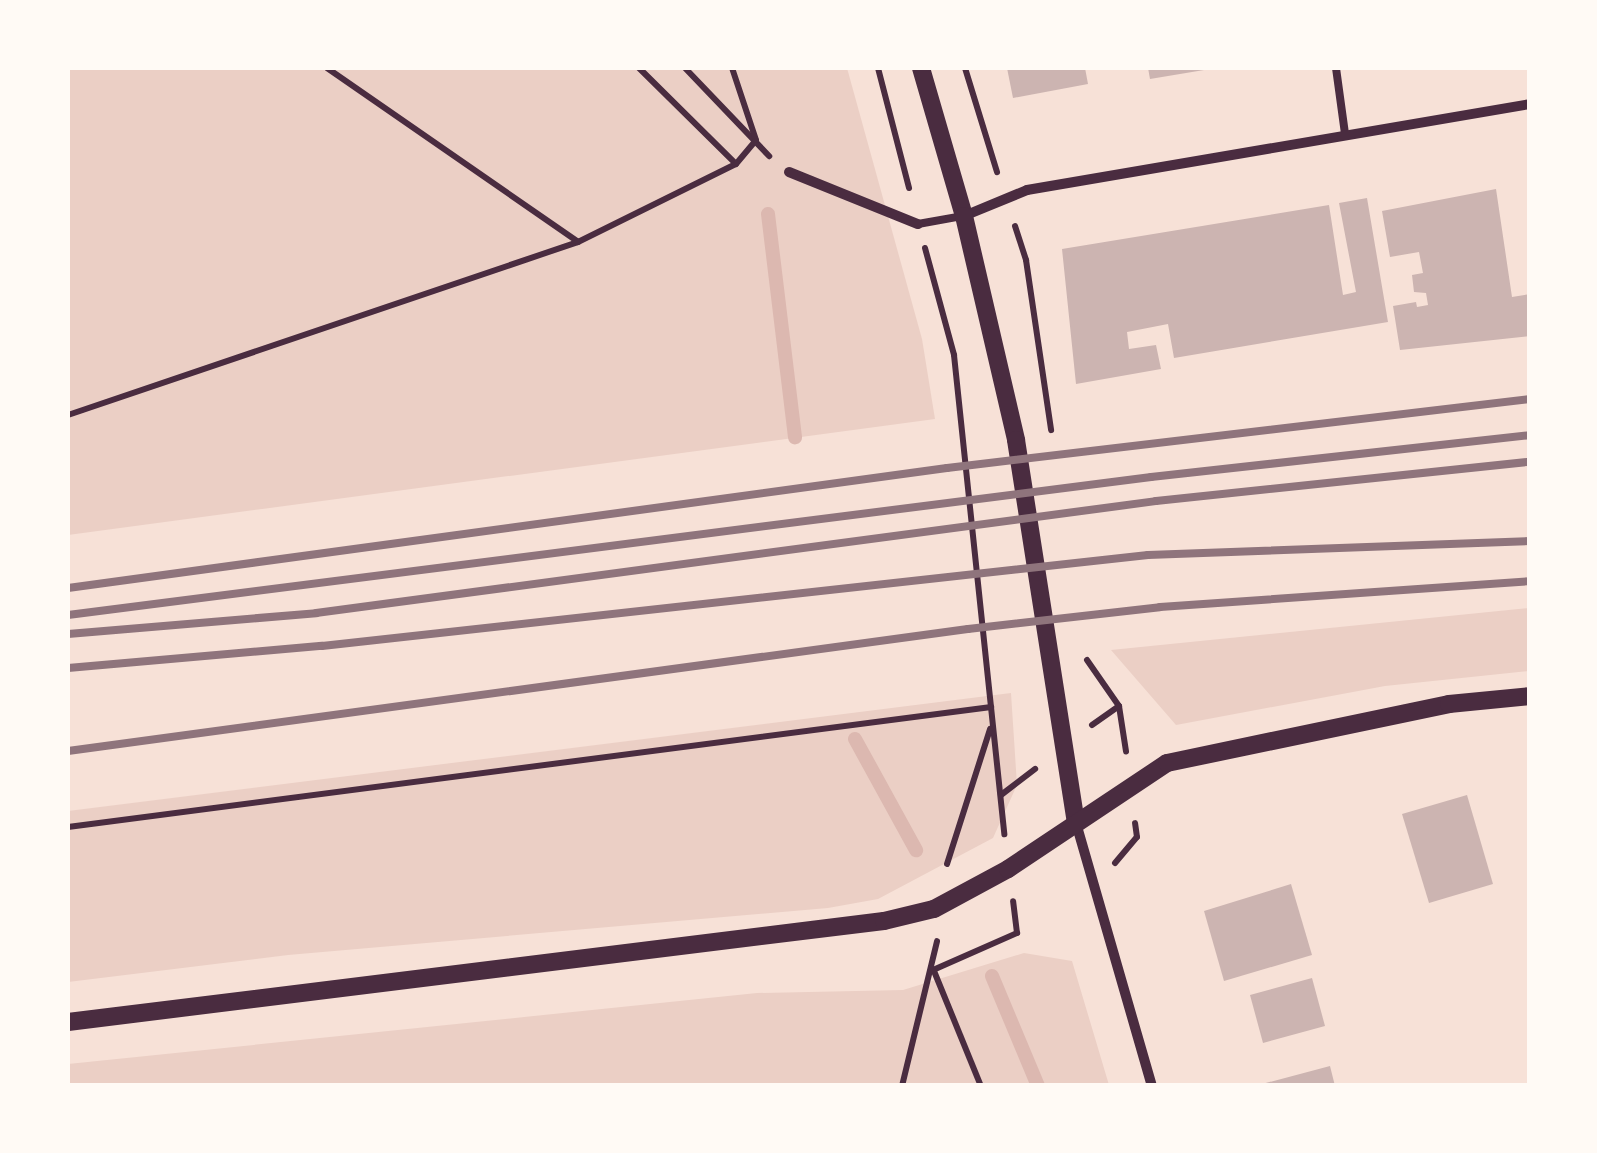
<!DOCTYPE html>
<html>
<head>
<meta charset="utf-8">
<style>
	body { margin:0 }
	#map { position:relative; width:1597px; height:1153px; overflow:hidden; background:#f7e1d7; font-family:"Fira Sans",sans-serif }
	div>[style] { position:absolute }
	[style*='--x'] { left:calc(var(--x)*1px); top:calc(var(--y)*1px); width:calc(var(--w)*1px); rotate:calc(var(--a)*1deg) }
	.green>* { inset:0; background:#ebcfc5 }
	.stream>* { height:14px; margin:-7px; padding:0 7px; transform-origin:7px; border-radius:7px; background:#dcb8b0 }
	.building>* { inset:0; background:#ccb4b1 }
	.path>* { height:6px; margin:-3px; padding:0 3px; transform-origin:3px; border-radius:3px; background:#4a2c40 }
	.service>* { height:8px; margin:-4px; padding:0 4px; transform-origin:4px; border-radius:4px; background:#4a2c40 }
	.minor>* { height:10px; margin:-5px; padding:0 5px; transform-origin:5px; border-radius:5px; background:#4a2c40 }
	.tertiary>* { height:18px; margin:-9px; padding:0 9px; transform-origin:9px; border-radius:9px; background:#4a2c40 }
	.rail>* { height:8px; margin:-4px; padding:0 4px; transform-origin:4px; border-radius:4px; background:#8f747c }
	span { translate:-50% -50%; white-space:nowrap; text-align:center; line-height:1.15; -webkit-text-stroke:9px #fffaf5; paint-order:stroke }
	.frame { position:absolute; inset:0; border:70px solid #fffaf5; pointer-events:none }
</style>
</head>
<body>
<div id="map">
	<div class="green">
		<div style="clip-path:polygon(68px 68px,847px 68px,922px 339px,935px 419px,68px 535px)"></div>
		<div style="clip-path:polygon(1529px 608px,1529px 671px,1385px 686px,1176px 725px,1111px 650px)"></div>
		<div style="clip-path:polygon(1011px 693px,1017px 785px,993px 838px,878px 899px,828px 908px,288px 955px,68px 982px,68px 811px)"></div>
		<div style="clip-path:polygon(1024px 953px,1072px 961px,1109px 1085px,68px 1086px,68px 1064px,757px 993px,903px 990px)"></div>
	</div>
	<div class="stream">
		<div style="--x:768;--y:214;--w:225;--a:83.1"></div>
		<div style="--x:855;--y:739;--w:127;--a:61.2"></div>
		<div style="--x:992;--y:976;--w:119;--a:67.3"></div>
	</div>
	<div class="building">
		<div style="clip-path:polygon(1007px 68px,1085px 68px,1088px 84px,1013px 98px)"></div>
		<div style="clip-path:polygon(1148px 68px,1204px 68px,1204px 70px,1150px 79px)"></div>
		<div style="clip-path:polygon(1496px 189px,1512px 297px,1530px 294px,1530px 336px,1400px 350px,1393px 306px,1416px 302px,1417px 307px,1428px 305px,1426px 293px,1414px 292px,1412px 275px,1423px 273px,1419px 252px,1390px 257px,1382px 211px)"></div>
		<div style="clip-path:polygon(1367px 198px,1388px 322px,1174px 358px,1168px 324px,1127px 332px,1129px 349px,1156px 345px,1161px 369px,1076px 384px,1062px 249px,1329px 205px,1343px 295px,1356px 292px,1339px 203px)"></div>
		<div style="clip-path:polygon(1467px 795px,1493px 884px,1429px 903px,1402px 814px)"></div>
		<div style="clip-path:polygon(1291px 884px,1312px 955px,1224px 981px,1204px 911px)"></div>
		<div style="clip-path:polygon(1312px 978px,1325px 1026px,1263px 1043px,1250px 995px)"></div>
		<div style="clip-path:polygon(1330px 1066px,1335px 1086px,1262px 1086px,1262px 1084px)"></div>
	</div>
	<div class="path">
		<div style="--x:327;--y:68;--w:304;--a:34.7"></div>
		<div style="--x:639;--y:68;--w:136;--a:44.7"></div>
		<div style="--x:685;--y:68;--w:122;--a:46.3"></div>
		<div style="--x:878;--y:68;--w:124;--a:75.5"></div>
		<div style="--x:965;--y:68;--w:109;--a:72.9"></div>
		<div style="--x:1015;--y:226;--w:36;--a:72"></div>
		<div style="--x:1026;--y:260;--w:172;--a:81.6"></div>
		<div style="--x:925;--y:248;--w:111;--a:74.8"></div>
		<div style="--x:954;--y:355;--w:482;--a:84"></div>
		<div style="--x:68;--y:415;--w:539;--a:-18.74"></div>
		<div style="--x:578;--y:242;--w:176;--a:-26.3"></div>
		<div style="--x:736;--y:164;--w:31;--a:-50"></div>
		<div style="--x:756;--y:140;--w:76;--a:-108.4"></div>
		<div style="--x:1087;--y:660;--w:56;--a:55.2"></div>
		<div style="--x:1119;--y:706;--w:46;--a:81.2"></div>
		<div style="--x:1092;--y:725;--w:33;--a:-35"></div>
		<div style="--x:1001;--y:795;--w:43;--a:-37.4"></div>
		<div style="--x:68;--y:827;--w:931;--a:-7.41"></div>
		<div style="--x:1115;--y:863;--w:34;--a:-50"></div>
		<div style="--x:1137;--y:837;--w:14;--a:-98"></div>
		<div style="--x:947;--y:864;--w:142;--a:-72.3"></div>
		<div style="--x:933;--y:970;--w:92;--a:-23.8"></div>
		<div style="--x:1017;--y:933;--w:32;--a:-97"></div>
		<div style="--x:934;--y:971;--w:124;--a:67.8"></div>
		<div style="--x:902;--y:1086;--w:149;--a:-76.4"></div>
	</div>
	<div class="service">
		<div style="--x:1336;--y:68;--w:67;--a:82.2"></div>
		<div style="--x:918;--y:224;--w:46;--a:-10.1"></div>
	</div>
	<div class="minor">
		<div style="--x:789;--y:172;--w:139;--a:22"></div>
		<div style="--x:964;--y:216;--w:68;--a:-22.4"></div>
		<div style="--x:1027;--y:190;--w:510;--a:-9.7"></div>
		<div style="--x:1076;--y:823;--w:274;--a:73.9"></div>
	</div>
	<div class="tertiary">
		<div style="--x:921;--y:68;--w:154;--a:73.8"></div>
		<div style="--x:964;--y:216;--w:230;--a:76.9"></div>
		<div style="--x:1016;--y:440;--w:387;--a:81.1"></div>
		<div style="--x:68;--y:1022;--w:822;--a:-7.06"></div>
		<div style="--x:884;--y:921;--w:51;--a:-13.5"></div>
		<div style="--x:934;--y:909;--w:84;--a:-28.4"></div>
		<div style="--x:1008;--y:869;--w:191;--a:-33.7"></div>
		<div style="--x:1167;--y:763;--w:288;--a:-11.8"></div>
		<div style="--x:1449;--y:704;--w:81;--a:-5.6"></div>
	</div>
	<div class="rail">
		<div style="--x:68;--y:588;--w:887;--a:-7.77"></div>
		<div style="--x:947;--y:468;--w:587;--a:-6.75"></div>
		<div style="--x:68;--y:615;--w:1092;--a:-7.26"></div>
		<div style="--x:1151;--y:477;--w:381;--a:-6.3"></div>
		<div style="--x:68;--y:634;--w:249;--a:-4.8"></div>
		<div style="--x:316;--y:613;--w:847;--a:-7.59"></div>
		<div style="--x:1156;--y:501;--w:376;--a:-6"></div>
		<div style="--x:68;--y:668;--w:255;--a:-5"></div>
		<div style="--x:322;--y:646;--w:831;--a:-6.29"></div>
		<div style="--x:1148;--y:555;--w:382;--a:-2.1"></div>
		<div style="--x:68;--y:751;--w:908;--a:-7.72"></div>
		<div style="--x:968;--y:629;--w:193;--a:-6.5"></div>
		<div style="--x:1160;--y:607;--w:371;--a:-4"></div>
	</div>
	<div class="frame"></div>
</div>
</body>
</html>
